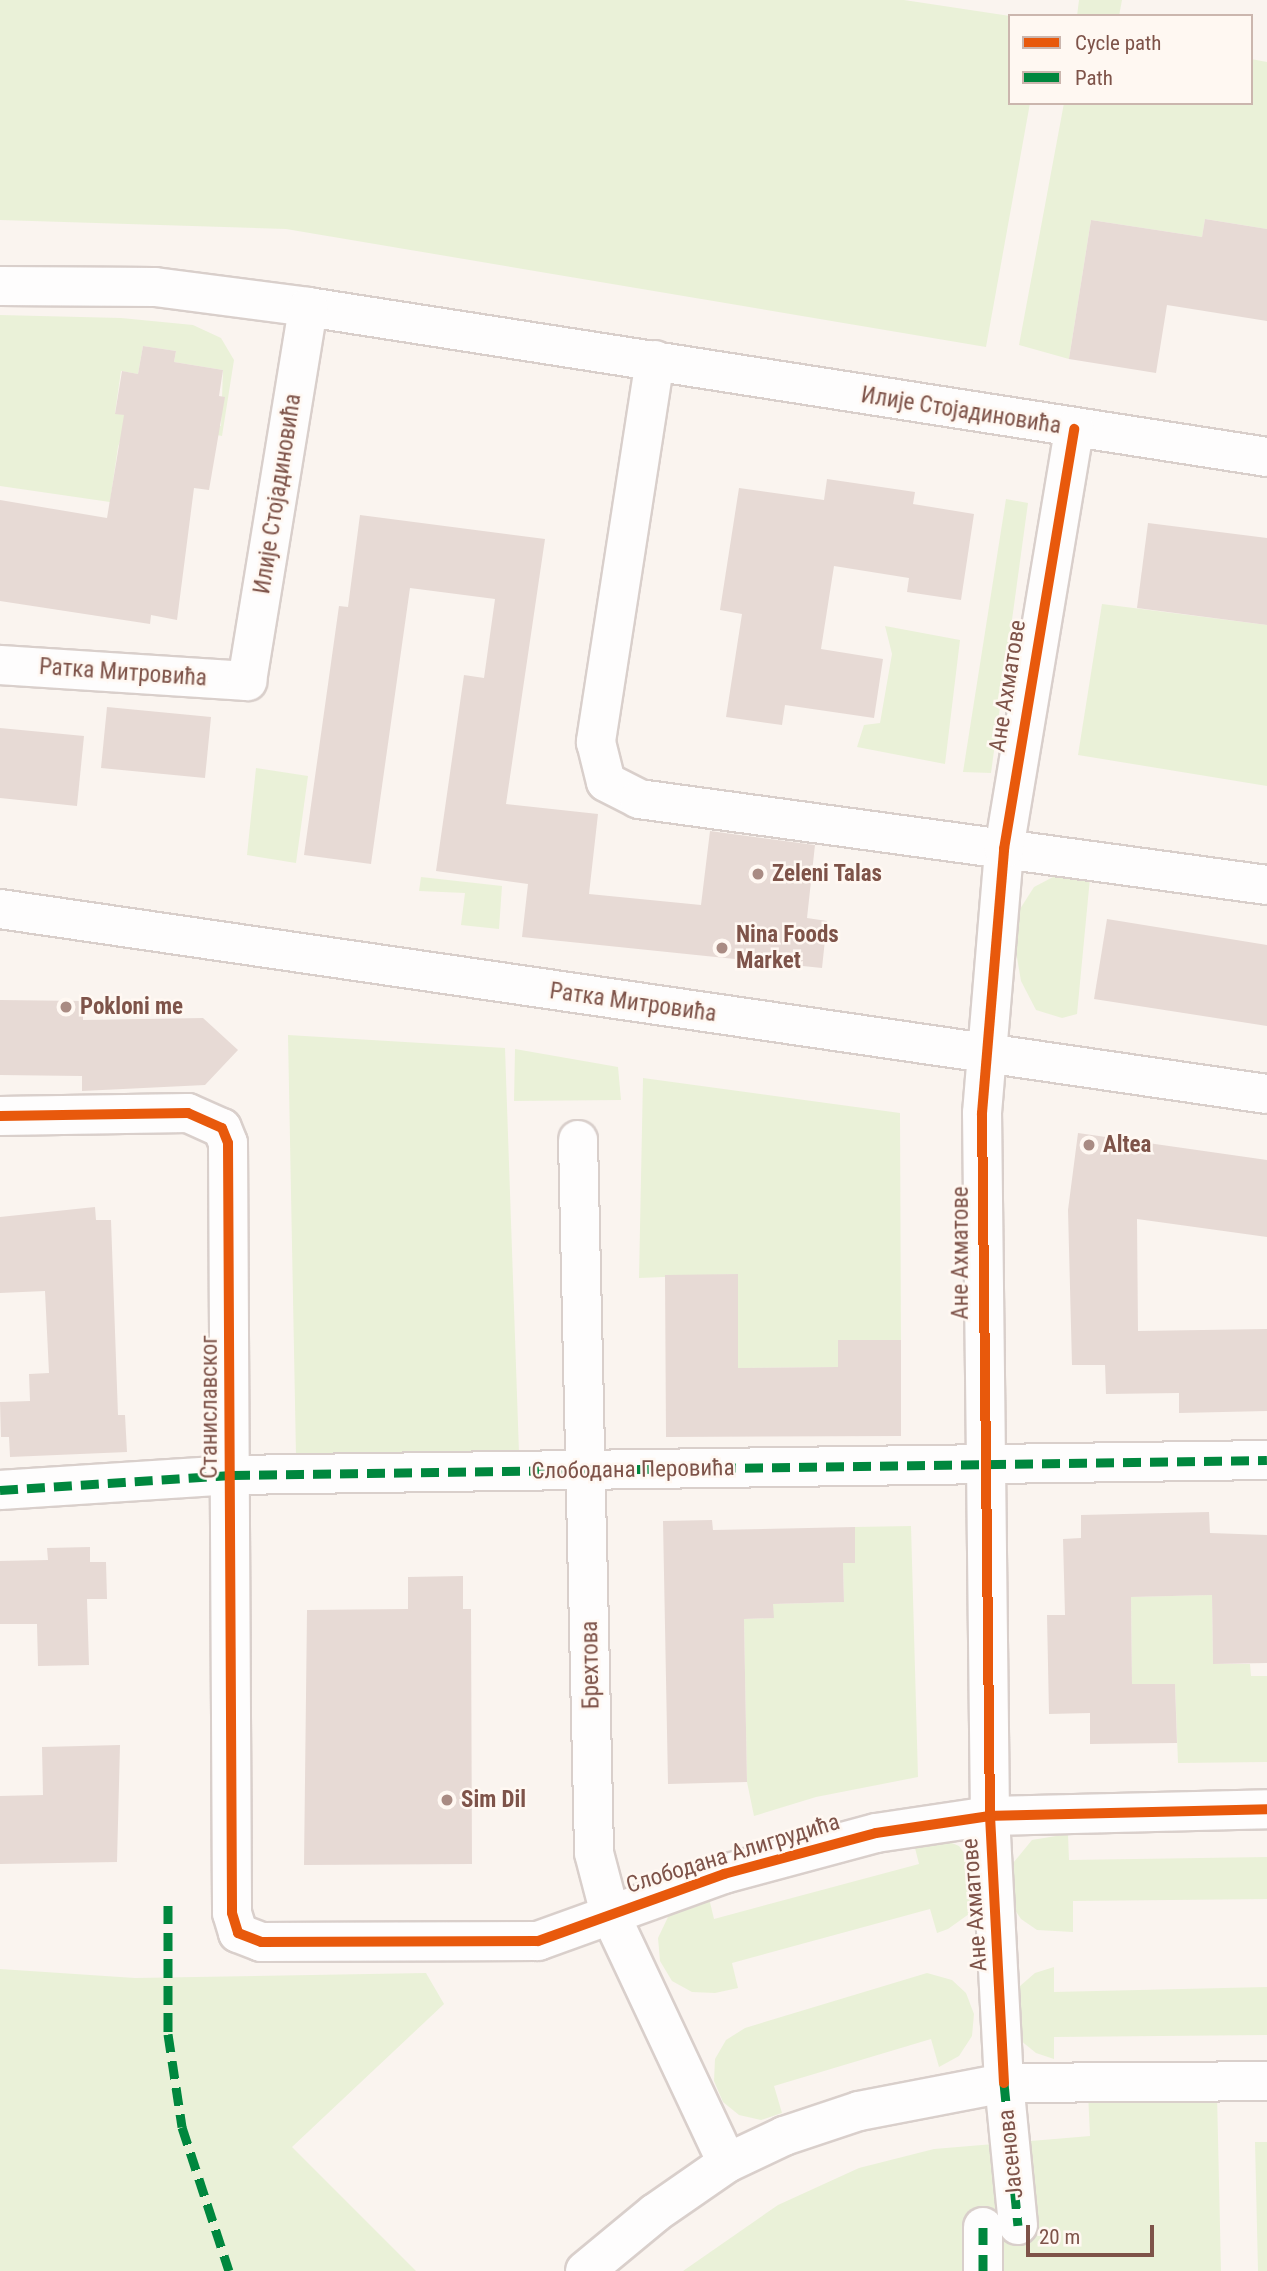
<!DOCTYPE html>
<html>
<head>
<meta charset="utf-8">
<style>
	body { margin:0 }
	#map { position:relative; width:1267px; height:2271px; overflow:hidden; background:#faf4ef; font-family:"Roboto Condensed",sans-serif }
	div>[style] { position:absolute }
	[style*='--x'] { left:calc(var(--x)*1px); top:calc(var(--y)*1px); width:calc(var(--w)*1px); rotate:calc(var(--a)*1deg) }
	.green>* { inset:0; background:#eaf1d8 }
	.building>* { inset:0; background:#e7dad5 }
	.roads { filter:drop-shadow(2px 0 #d9cfcb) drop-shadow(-2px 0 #d9cfcb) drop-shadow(0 2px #d9cfcb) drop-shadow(0 -2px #d9cfcb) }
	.street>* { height:38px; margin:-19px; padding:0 19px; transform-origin:19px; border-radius:19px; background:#fefdfd }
	.secondary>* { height:38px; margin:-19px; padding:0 19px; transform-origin:19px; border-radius:19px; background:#fefdfd }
	.quiet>* { height:9px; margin-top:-4.5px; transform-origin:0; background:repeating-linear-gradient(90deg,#00873e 0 18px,transparent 0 27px) }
	.cycleway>* { height:10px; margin:-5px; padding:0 5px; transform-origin:5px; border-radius:5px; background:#e8590c }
	.dots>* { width:19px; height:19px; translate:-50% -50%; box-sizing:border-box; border:4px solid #fff8f2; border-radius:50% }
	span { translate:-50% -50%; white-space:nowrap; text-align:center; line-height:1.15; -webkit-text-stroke:5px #fff8f2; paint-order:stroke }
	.street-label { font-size:23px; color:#7e5349 }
	.poi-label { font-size:23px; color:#7e5349; font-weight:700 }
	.left { translate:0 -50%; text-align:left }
	.legend { position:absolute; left:1008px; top:14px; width:245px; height:91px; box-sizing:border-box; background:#fff8f2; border:2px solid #cbb6ae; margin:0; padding:9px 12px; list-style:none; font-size:21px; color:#7e5349 }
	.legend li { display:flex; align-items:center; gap:14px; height:35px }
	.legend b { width:35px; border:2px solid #cbb6ae }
	.scale { position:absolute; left:1026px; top:2225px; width:128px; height:32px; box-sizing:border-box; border:4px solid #7e5349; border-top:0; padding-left:9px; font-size:21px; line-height:24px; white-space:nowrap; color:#7e5349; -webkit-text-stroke:5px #fff8f2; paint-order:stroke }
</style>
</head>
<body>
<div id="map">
	<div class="green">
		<div style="clip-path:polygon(0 0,904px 0,1010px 16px,1010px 103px,1030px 103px,986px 347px,286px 229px,0 220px)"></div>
		<div style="clip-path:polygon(1079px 0,1122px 0,1119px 16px,1077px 16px)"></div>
		<div style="clip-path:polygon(1251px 59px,1267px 62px,1267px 229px,1205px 219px,1202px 237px,1091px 220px,1069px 359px,1019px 345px,1064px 103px,1251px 103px)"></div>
		<div style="clip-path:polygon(0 315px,121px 318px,193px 325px,221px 338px,234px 360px,222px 436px,206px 433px,208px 424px,221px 426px,223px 370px,174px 362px,176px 351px,143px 346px,138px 374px,121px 371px,115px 413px,129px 416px,118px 447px,110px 502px,0 486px)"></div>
		<div style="clip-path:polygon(1006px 499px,1028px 503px,991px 773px,963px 772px)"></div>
		<div style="clip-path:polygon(1102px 604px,1267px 625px,1267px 786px,1078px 755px)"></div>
		<div style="clip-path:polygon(885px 626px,960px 640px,945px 764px,857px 747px,864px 725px,880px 723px,892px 654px)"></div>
		<div style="clip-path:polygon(256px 768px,308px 776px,296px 863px,247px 855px)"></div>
		<div style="clip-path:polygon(1070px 874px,1090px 878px,1077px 1014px,1062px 1018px,1036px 1010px,1021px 981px,1014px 940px,1020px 909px,1034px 887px,1055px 876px)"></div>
		<div style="clip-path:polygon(421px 877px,502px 886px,499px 929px,461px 925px,465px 893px,419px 891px)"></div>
		<div style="clip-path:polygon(288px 1035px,505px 1048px,519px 1453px,296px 1456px)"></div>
		<div style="clip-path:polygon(515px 1049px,618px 1067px,621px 1100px,514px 1101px)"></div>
		<div style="clip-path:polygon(643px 1078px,900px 1113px,901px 1340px,838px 1367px,738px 1368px,738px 1274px,639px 1278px)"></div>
		<div style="clip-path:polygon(911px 1526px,918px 1777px,816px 1797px,754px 1816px,747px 1782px,744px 1619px,773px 1618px,773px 1604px,844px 1602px,843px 1563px,855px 1562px,855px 1527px)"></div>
		<div style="clip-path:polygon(1212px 1595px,1213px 1664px,1250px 1664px,1251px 1676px,1267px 1676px,1267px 1762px,1178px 1763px,1175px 1684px,1132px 1684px,1131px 1597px)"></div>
		<div style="clip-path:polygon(1068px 1834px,1069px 1860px,1267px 1857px,1267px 1899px,1073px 1901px,1073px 1932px,1037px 1930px,1021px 1919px,1011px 1904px,1009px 1868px,1032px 1840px)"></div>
		<div style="clip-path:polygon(913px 1840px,945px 1840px,959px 1846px,977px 1870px,977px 1900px,969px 1914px,948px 1929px,937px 1933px,930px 1909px,732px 1963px,738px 1988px,715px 1993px,692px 1992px,672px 1981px,660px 1961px,658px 1938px,668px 1917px,686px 1902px,708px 1894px,714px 1919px,919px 1864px)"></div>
		<div style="clip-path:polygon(1054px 1967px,1054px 1992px,1267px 1987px,1267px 2035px,1054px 2037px,1054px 2059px,1036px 2053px,1020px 2040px,1012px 2004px,1020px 1986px,1035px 1973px)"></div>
		<div style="clip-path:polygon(0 1969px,135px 1978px,426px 1973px,444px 2004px,292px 2147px,416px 2271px,0 2271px)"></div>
		<div style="clip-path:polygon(927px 1973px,952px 1980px,966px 1993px,974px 2014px,972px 2036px,959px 2056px,939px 2067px,931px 2039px,774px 2086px,782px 2113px,761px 2120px,739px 2115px,723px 2102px,714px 2081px,715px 2059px,726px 2040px,745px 2028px)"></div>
		<div style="clip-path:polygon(1088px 2092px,1217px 2094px,1221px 2271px,683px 2271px,778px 2205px,859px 2168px,934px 2149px,1090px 2136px)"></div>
		<div style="clip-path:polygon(1255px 2142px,1267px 2142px,1267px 2271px,1258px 2271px)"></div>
	</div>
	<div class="building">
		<div style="clip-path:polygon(1205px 219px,1267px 229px,1267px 321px,1167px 305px,1156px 373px,1069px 359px,1091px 220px,1202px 237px)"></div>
		<div style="clip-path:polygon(143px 346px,176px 351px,174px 362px,223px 370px,219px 396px,225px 397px,209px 490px,194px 488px,177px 620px,151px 615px,150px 624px,0 601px,0 500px,107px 518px,124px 415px,115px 414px,122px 371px,138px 374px)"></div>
		<div style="clip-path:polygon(827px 479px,915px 492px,913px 504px,974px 514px,961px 600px,907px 592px,909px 578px,834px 566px,821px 649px,883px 659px,874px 718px,785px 705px,782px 725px,726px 717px,742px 614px,720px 610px,739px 488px,824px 500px)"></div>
		<div style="clip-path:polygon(360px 515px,545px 539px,506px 804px,598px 814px,589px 894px,701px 905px,710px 831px,815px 845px,807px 918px,827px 921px,822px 968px,522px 937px,528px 884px,436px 871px,464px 675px,484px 678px,495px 599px,410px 588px,371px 864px,304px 855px,339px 606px,348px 607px)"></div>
		<div style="clip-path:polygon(1148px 523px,1267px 538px,1267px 625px,1137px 608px)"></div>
		<div style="clip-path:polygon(107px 707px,211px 717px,205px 778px,101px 768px)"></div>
		<div style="clip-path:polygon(0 728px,84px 736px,77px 806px,0 798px)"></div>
		<div style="clip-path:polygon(1107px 919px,1267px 945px,1267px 1026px,1094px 999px)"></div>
		<div style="clip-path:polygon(0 1000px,83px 1001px,83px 1020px,203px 1018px,238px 1050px,205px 1085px,82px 1091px,82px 1076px,0 1075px)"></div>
		<div style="clip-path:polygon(1078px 1133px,1267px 1160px,1267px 1237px,1137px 1219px,1138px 1331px,1267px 1329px,1267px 1411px,1179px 1413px,1179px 1393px,1106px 1394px,1105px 1365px,1072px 1365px,1068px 1210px)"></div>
		<div style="clip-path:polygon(95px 1207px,96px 1220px,111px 1220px,118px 1415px,125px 1415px,127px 1452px,10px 1457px,9px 1437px,1px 1437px,0 1402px,30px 1401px,29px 1374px,49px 1373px,45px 1291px,0 1293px,0 1217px)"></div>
		<div style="clip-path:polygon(738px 1274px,738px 1368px,838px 1367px,838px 1340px,901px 1340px,901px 1436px,666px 1437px,665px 1275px)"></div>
		<div style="clip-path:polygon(1209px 1512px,1210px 1533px,1267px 1535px,1267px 1663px,1213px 1664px,1212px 1595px,1131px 1597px,1132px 1684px,1175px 1684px,1177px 1743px,1090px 1744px,1090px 1713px,1049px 1714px,1047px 1615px,1065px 1615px,1063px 1539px,1081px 1538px,1081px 1515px)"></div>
		<div style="clip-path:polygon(712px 1520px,713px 1530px,855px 1527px,855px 1563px,843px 1563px,844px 1602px,773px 1604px,774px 1618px,744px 1619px,747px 1782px,668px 1784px,663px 1521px)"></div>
		<div style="clip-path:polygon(90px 1547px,90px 1562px,106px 1562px,107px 1599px,87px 1599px,89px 1665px,38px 1666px,37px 1624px,0 1624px,0 1561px,48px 1560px,47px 1548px)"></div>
		<div style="clip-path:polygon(463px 1576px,463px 1609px,471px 1609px,472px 1864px,304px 1865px,307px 1610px,408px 1609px,408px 1577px)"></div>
		<div style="clip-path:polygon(120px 1745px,117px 1862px,0 1864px,0 1796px,43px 1795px,42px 1747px)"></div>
	</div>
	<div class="roads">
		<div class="street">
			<div style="--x:0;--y:286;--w:155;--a:0.4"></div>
			<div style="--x:155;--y:287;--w:154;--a:7.4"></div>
			<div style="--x:308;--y:307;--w:971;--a:8.89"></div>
			<div style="--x:655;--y:360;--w:387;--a:98.8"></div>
			<div style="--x:596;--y:742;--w:41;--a:76"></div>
			<div style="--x:606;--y:782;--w:37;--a:27"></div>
			<div style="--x:639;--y:799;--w:634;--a:7.8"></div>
			<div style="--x:0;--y:665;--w:248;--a:3.7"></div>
			<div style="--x:247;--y:681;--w:379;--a:-80.7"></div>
			<div style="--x:0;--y:1116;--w:188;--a:-0.9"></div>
			<div style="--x:188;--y:1113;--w:37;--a:24"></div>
			<div style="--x:222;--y:1128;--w:16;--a:68"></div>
			<div style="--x:228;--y:1143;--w:770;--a:89.7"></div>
			<div style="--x:232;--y:1913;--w:21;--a:73"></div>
			<div style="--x:238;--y:1933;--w:25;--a:21"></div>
			<div style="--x:261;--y:1942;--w:277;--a:-0.2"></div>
			<div style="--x:538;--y:1941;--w:198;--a:-19.8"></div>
			<div style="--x:724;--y:1874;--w:157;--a:-15.1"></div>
			<div style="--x:876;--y:1833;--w:115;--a:-8.5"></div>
			<div style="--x:990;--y:1816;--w:277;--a:-1.4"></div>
			<div style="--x:578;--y:1140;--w:713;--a:88.71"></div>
			<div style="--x:594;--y:1853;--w:63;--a:75.3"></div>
			<div style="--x:610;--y:1914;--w:275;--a:64.8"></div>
			<div style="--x:0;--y:1490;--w:232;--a:-3.7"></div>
			<div style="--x:232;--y:1475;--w:1035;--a:-0.83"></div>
			<div style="--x:1018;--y:2225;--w:143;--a:-95.6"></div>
			<div style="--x:1004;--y:2083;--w:267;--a:-93"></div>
			<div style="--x:990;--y:1816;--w:703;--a:-90.65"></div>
			<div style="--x:982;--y:1113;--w:265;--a:-85.2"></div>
			<div style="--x:1004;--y:849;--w:426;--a:-80.5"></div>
			<div style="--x:983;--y:2227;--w:44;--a:90"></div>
			<div style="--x:585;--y:2271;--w:91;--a:-39.6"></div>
			<div style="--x:655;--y:2213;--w:88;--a:-34.8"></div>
			<div style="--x:727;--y:2163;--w:63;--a:-25.3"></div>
			<div style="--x:784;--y:2136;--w:79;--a:-18.4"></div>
			<div style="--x:859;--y:2111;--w:148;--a:-10.9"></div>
			<div style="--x:1004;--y:2083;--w:263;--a:-0.4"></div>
		</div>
		<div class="secondary">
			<div style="--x:0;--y:909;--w:1280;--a:8.31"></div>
		</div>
	</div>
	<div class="quiet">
		<div style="--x:0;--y:1490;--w:232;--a:-3.7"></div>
		<div style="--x:232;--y:1475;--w:1035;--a:-0.83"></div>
		<div style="--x:168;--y:1905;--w:129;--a:90"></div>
		<div style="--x:168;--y:2034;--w:94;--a:81.4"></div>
		<div style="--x:182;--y:2127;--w:151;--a:71.9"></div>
		<div style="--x:1004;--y:2083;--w:143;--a:84.4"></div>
		<div style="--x:983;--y:2227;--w:44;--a:90"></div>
	</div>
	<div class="cycleway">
		<div style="--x:0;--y:1116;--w:188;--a:-0.9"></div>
		<div style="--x:188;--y:1113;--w:37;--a:24"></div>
		<div style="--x:222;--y:1128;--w:16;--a:68"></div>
		<div style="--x:228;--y:1143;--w:770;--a:89.7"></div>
		<div style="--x:232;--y:1913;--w:21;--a:73"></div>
		<div style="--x:238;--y:1933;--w:25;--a:21"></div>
		<div style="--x:261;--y:1942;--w:277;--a:-0.2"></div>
		<div style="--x:538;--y:1941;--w:198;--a:-19.8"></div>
		<div style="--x:724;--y:1874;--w:157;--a:-15.1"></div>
		<div style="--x:876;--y:1833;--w:115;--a:-8.5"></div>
		<div style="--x:990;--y:1816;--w:277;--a:-1.4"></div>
		<div style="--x:1004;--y:2083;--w:267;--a:-93"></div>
		<div style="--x:990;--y:1816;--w:703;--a:-90.65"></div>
		<div style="--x:982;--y:1113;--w:265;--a:-85.2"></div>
		<div style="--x:1004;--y:849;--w:426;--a:-80.5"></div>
	</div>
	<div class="dots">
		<div style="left:758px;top:874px;background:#a98b83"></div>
		<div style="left:722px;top:948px;background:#a98b83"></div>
		<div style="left:66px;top:1007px;background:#a98b83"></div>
		<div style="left:1089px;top:1145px;background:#a98b83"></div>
		<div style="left:447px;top:1800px;background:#a98b83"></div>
	</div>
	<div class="street-label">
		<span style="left:961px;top:411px;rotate:9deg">Илије Стојадиновића</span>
		<span style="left:278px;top:494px;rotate:-81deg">Илије Стојадиновића</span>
		<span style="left:123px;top:673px;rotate:4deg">Ратка Митровића</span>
		<span style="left:1008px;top:686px;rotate:-81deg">Ане Ахматове</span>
		<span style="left:633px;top:1003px;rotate:8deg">Ратка Митровића</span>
		<span style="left:961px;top:1253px;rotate:-90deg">Ане Ахматове</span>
		<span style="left:210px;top:1407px;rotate:-90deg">Станиславског</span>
		<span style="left:633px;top:1470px;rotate:-1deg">Слободана Перовића</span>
		<span style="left:591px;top:1665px;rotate:-91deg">Брехтова</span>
		<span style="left:733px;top:1854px;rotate:-17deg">Слободана Алигрудића</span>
		<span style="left:975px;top:1905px;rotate:-94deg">Ане Ахматове</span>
		<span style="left:1011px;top:2154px;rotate:-96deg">Јасенова</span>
	</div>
	<div class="poi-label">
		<span class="left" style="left:772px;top:874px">Zeleni Talas</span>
		<span class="left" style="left:736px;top:948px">Nina Foods<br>Market</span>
		<span class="left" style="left:80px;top:1007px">Pokloni me</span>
		<span class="left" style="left:1103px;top:1145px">Altea</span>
		<span class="left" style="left:461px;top:1800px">Sim Dil</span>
	</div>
	<ul class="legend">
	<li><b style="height:9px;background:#e8590c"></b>Cycle path</li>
	<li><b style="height:9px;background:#00873e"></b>Path</li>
	</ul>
	<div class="scale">20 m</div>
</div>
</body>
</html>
